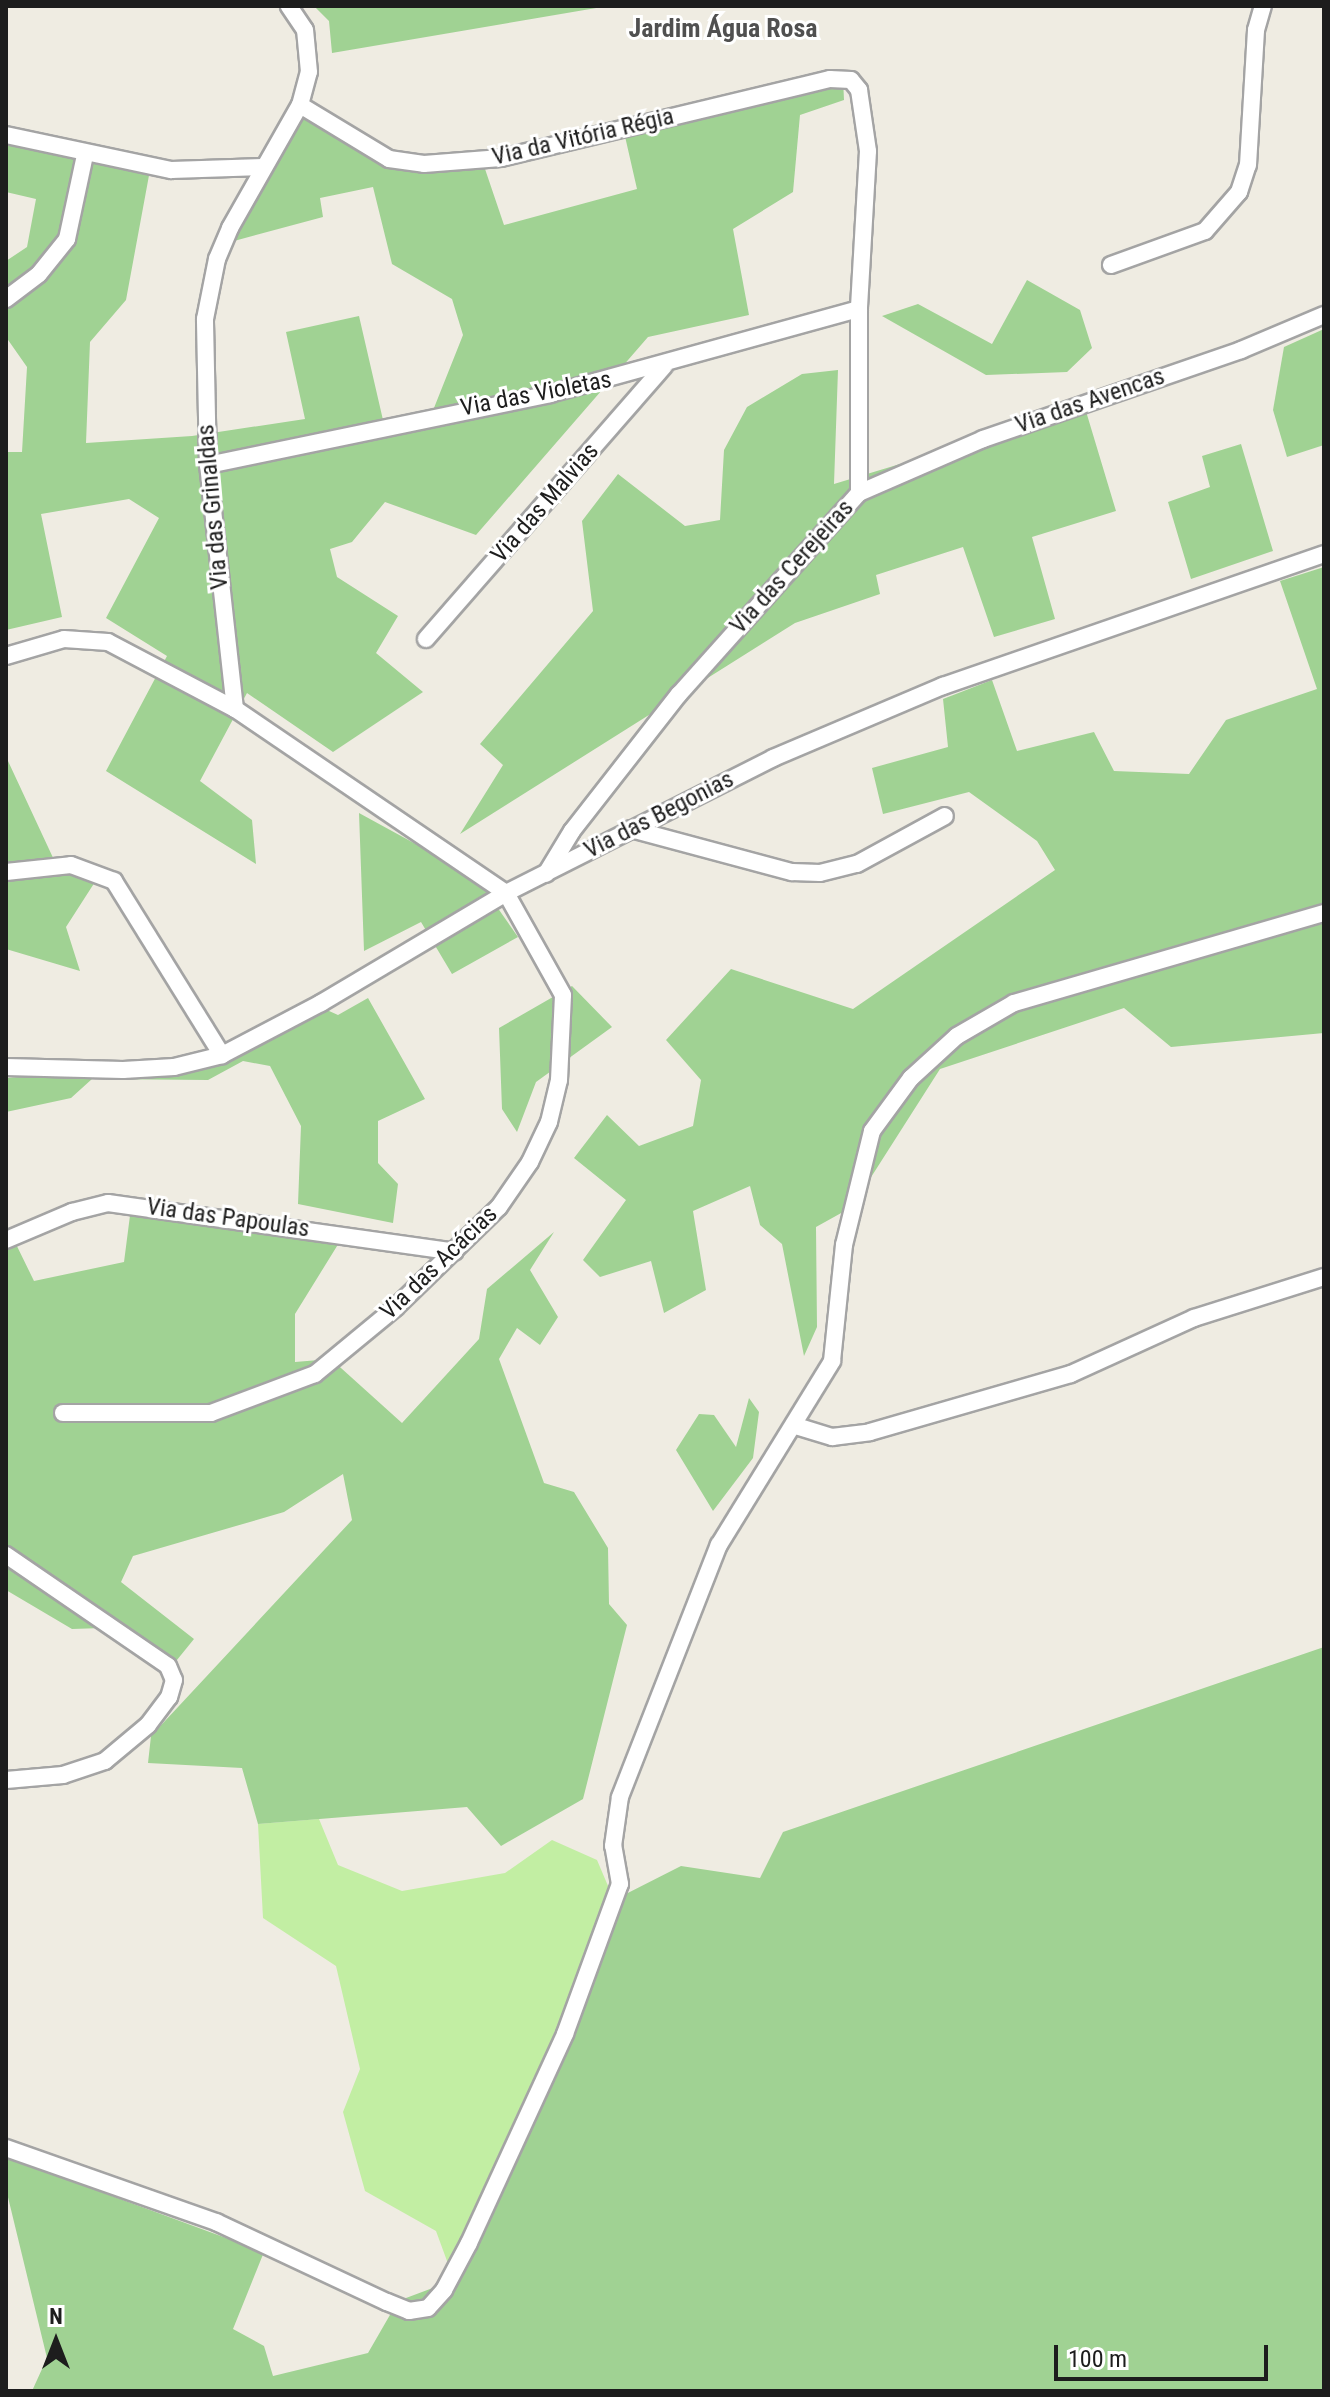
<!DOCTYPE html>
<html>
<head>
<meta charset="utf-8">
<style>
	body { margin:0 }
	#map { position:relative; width:1330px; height:2397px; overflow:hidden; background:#efece2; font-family:"Roboto Condensed",sans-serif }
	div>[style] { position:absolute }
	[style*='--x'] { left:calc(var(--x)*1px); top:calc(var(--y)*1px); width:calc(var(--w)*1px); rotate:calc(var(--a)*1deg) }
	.grass>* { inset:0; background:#c2eea3 }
	.forest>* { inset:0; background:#a0d293 }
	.roads { filter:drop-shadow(2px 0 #a4a4a4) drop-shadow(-2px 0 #a4a4a4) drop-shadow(0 2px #a4a4a4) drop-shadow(0 -2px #a4a4a4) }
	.minor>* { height:16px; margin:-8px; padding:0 8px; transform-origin:8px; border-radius:8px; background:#fff }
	span { translate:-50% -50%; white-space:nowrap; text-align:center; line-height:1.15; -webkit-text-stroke:6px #fff; paint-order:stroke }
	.street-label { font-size:24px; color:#1d1d1d }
	.neighbourhood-label { font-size:26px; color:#505050; font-weight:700 }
	.frame { position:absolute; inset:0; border:8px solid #1d1d1d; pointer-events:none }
	.north { position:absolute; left:16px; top:2301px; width:80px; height:80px; -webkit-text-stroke:6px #fff; paint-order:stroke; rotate:0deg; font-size:22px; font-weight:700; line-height:32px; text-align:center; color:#1d1d1d }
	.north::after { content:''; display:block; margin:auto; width:28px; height:36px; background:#1d1d1d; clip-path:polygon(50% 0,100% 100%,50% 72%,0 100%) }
	.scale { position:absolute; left:1054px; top:2345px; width:214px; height:36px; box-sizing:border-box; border:4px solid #1d1d1d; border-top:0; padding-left:10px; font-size:24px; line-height:28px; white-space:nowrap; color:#1d1d1d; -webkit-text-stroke:6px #fff; paint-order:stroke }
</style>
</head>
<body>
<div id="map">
	<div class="grass">
		<div style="clip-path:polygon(319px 1819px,338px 1865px,402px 1891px,505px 1873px,552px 1840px,597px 1860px,614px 1900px,454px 2280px,436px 2231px,365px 2191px,343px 2112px,360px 2069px,336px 1966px,263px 1918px,258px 1824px)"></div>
	</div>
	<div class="forest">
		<div style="clip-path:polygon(314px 6px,608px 6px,332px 53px,329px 21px)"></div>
		<div style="clip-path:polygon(843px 78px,844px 100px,800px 115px,793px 192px,733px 229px,749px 315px,648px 337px,476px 535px,385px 502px,352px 542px,330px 549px,337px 577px,398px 616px,376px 653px,423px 692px,333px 752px,247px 693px,200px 781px,252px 820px,256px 864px,106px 771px,167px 656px,106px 618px,159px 518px,129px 499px,41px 514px,62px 617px,6px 630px,6px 452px,22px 452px,27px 367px,6px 337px,6px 261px,27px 247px,36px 199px,6px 192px,6px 141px,150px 170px,126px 300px,90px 342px,86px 443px,192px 436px,305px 419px,286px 332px,359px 316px,386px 433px,428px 423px,463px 335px,452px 299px,392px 264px,373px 187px,320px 198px,323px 217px,234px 241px,301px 115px,387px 166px,484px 166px,504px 225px,637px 189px,624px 132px)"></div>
		<div style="clip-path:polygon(1027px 280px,1080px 310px,1092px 348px,1067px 372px,986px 375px,882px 316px,918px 304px,992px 344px)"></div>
		<div style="clip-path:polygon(1324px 329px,1324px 445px,1287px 457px,1273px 410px,1284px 347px)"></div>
		<div style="clip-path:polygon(838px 370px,834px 484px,1085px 408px,1116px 511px,1032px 537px,1055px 619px,994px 637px,963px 547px,876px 575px,880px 594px,795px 623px,460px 834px,503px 765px,480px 744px,593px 611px,582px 521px,618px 474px,685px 526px,720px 520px,724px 450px,747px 407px,802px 374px)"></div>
		<div style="clip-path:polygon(1241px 444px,1273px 551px,1191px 579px,1168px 502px,1210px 487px,1202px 456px)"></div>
		<div style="clip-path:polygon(1324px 567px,1324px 1033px,1171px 1047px,1124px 1008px,940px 1069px,852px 1207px,816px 1227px,817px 1327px,804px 1356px,782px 1244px,760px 1225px,750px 1186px,693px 1211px,706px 1290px,664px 1313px,651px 1261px,600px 1277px,583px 1260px,626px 1200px,574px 1158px,607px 1115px,639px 1146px,693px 1126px,701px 1080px,666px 1040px,731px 969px,853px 1009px,1055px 870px,1037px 841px,969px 792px,883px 814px,872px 768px,948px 747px,943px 699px,992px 680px,1017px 751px,1094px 732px,1114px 771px,1189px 774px,1226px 720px,1317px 689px,1280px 581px)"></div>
		<div style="clip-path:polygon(8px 761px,55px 862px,102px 871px,66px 927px,80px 971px,6px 949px)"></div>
		<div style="clip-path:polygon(359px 813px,476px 877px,518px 937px,452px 974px,421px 922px,364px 951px)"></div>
		<div style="clip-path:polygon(572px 986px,612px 1027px,536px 1082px,517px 1132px,502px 1109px,499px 1028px)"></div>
		<div style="clip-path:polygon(368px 998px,425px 1099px,378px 1121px,378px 1163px,398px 1184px,393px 1223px,298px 1204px,301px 1126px,270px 1066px,243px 1061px,208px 1080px,92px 1079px,71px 1098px,6px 1112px,6px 1078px,222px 1060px,318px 1006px,338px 1015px)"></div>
		<div style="clip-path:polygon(132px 1200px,342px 1238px,295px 1314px,295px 1362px,331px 1359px,402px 1423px,479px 1339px,487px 1289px,554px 1232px,530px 1270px,558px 1317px,540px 1345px,517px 1328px,499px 1359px,544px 1483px,574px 1492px,608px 1548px,609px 1604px,627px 1625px,583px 1799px,501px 1846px,467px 1807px,258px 1824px,242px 1768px,148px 1763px,151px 1736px,352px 1520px,343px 1474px,284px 1512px,133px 1556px,121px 1582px,194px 1639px,168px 1671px,102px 1628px,72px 1629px,6px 1590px,6px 1239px,12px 1236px,34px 1281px,124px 1262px)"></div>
		<div style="clip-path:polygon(749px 1398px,759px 1412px,753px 1458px,713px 1511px,676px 1450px,699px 1414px,714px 1415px,736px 1447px)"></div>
		<div style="clip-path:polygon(1324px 1647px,1324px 2391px,32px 2391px,47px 2358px,6px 2189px,6px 2157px,264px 2252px,233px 2329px,264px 2346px,273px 2376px,368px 2353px,398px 2301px,454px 2280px,614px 1900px,681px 1866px,760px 1878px,783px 1832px)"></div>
	</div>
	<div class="roads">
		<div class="minor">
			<div style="--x:300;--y:105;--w:104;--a:31.2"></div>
			<div style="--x:389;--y:159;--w:35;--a:8"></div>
			<div style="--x:424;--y:164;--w:77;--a:-4.5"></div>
			<div style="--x:501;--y:158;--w:338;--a:-13.5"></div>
			<div style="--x:830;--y:79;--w:21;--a:3"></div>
			<div style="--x:851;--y:80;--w:13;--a:51"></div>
			<div style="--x:859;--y:90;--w:62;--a:81.6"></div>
			<div style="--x:868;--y:151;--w:158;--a:93.3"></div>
			<div style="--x:859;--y:309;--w:184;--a:90"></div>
			<div style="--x:859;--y:493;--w:270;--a:131.8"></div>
			<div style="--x:679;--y:694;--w:174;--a:128"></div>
			<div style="--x:572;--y:831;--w:50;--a:121.2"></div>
			<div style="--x:6;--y:135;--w:169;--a:12"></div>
			<div style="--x:171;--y:170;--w:92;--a:-1.9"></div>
			<div style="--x:1111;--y:265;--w:100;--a:-19.9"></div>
			<div style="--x:1205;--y:231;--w:52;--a:-48.9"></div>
			<div style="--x:1239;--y:192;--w:28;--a:-72"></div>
			<div style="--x:1248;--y:165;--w:135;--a:-86.6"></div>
			<div style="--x:1256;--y:30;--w:25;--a:-74"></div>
			<div style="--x:6;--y:299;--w:41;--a:-37.1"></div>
			<div style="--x:39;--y:274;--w:45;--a:-51.3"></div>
			<div style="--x:67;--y:239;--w:86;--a:-77.9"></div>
			<div style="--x:208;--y:465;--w:349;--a:-11.7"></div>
			<div style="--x:550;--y:394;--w:320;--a:-15.4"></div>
			<div style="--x:859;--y:493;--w:135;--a:-23.5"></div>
			<div style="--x:983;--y:439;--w:273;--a:-19"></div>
			<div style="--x:1241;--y:350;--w:90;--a:-22.9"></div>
			<div style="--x:426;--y:639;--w:362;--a:-48.9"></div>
			<div style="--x:6;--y:656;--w:60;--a:-16.3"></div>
			<div style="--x:64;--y:639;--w:44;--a:3.9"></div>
			<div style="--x:108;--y:642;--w:144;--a:27.8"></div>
			<div style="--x:631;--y:829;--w:167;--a:15"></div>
			<div style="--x:792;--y:872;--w:28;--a:2"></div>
			<div style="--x:820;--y:873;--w:38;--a:-14"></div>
			<div style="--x:857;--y:864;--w:100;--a:-28.6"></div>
			<div style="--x:6;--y:872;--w:65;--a:-6.1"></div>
			<div style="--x:71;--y:865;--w:46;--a:20.4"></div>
			<div style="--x:114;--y:881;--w:205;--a:58.2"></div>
			<div style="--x:6;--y:1067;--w:117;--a:1.5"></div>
			<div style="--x:123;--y:1070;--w:51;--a:-3.4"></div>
			<div style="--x:174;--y:1067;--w:49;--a:-14"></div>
			<div style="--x:222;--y:1055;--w:112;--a:-27.7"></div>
			<div style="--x:321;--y:1003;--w:215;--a:-30.7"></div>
			<div style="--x:506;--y:893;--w:299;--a:-26.8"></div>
			<div style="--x:773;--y:758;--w:185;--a:-23"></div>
			<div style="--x:943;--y:686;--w:403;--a:-19.1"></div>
			<div style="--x:6;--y:1240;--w:72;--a:-23"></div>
			<div style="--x:72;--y:1212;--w:37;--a:-14"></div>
			<div style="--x:108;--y:1203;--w:350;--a:8"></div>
			<div style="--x:63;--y:1413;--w:148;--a:0"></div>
			<div style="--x:211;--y:1413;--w:111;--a:-20.6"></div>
			<div style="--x:315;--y:1374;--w:104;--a:-39.5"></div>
			<div style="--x:395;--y:1308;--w:145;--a:-44.2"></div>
			<div style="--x:499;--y:1207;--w:55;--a:-55.4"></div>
			<div style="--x:530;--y:1162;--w:44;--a:-64.6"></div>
			<div style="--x:549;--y:1122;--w:43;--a:-76.6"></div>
			<div style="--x:559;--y:1080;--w:85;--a:-87.3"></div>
			<div style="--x:563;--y:995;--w:117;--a:-119.2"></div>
			<div style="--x:506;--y:893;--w:328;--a:-145.8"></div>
			<div style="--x:235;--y:709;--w:245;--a:-96.3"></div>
			<div style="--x:208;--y:465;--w:146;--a:-91.2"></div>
			<div style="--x:205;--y:319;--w:61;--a:-78.7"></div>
			<div style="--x:217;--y:259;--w:34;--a:-67"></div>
			<div style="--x:230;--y:228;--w:142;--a:-60.4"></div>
			<div style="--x:300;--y:105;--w:34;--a:-75"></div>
			<div style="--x:309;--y:72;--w:42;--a:-95.4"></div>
			<div style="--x:305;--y:30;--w:29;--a:-124"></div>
			<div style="--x:796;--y:1426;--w:38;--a:17"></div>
			<div style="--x:832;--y:1437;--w:38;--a:-7"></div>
			<div style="--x:870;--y:1432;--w:209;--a:-16.1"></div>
			<div style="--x:1071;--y:1374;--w:135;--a:-24.5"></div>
			<div style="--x:1194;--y:1318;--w:136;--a:-17.5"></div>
			<div style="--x:6;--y:1555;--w:196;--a:34.4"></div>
			<div style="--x:168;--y:1666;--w:15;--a:67"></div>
			<div style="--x:174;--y:1680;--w:18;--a:106"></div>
			<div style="--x:169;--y:1697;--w:35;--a:127"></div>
			<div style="--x:148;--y:1725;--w:56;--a:140.1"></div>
			<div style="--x:105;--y:1761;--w:44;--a:161.6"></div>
			<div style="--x:63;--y:1775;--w:57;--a:175"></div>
			<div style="--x:6;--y:2148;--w:223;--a:19.4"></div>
			<div style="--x:216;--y:2222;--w:189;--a:25.1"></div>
			<div style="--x:387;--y:2302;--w:24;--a:22"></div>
			<div style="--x:409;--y:2311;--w:19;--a:-9"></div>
			<div style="--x:428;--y:2308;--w:24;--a:-48"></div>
			<div style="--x:444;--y:2290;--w:53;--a:-62"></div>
			<div style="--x:469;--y:2243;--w:230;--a:-65.3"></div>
			<div style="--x:565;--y:2034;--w:160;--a:-69.9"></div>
			<div style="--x:620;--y:1884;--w:39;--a:-100"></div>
			<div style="--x:613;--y:1846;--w:49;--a:-81.9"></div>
			<div style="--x:620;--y:1797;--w:271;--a:-68.6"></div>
			<div style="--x:719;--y:1545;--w:216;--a:-58.4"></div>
			<div style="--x:832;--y:1361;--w:117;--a:-84.1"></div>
			<div style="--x:844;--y:1245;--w:117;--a:-76.2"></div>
			<div style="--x:872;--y:1131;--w:66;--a:-53.7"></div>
			<div style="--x:911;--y:1078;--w:62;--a:-42.4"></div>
			<div style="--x:957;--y:1036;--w:66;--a:-30.1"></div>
			<div style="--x:1014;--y:1003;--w:323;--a:-16.2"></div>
		</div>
	</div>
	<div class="street-label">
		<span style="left:583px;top:137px;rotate:-13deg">Via da Vitória Régia</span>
		<span style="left:536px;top:394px;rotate:-11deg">Via das Violetas</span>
		<span style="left:1090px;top:401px;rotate:-19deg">Via das Avencas</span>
		<span style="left:545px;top:503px;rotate:-49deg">Via das Malvias</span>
		<span style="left:213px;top:507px;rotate:-95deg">Via das Grinaldas</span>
		<span style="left:792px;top:567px;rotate:-48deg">Via das Cerejeiras</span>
		<span style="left:659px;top:815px;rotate:-27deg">Via das Begonias</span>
		<span style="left:228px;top:1218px;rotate:8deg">Via das Papoulas</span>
		<span style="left:439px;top:1263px;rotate:-44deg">Via das Acácias</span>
	</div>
	<div class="neighbourhood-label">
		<span style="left:723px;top:29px">Jardim Água Rosa</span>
	</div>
	<div class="frame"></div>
	<div class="north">N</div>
	<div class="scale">100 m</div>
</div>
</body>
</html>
